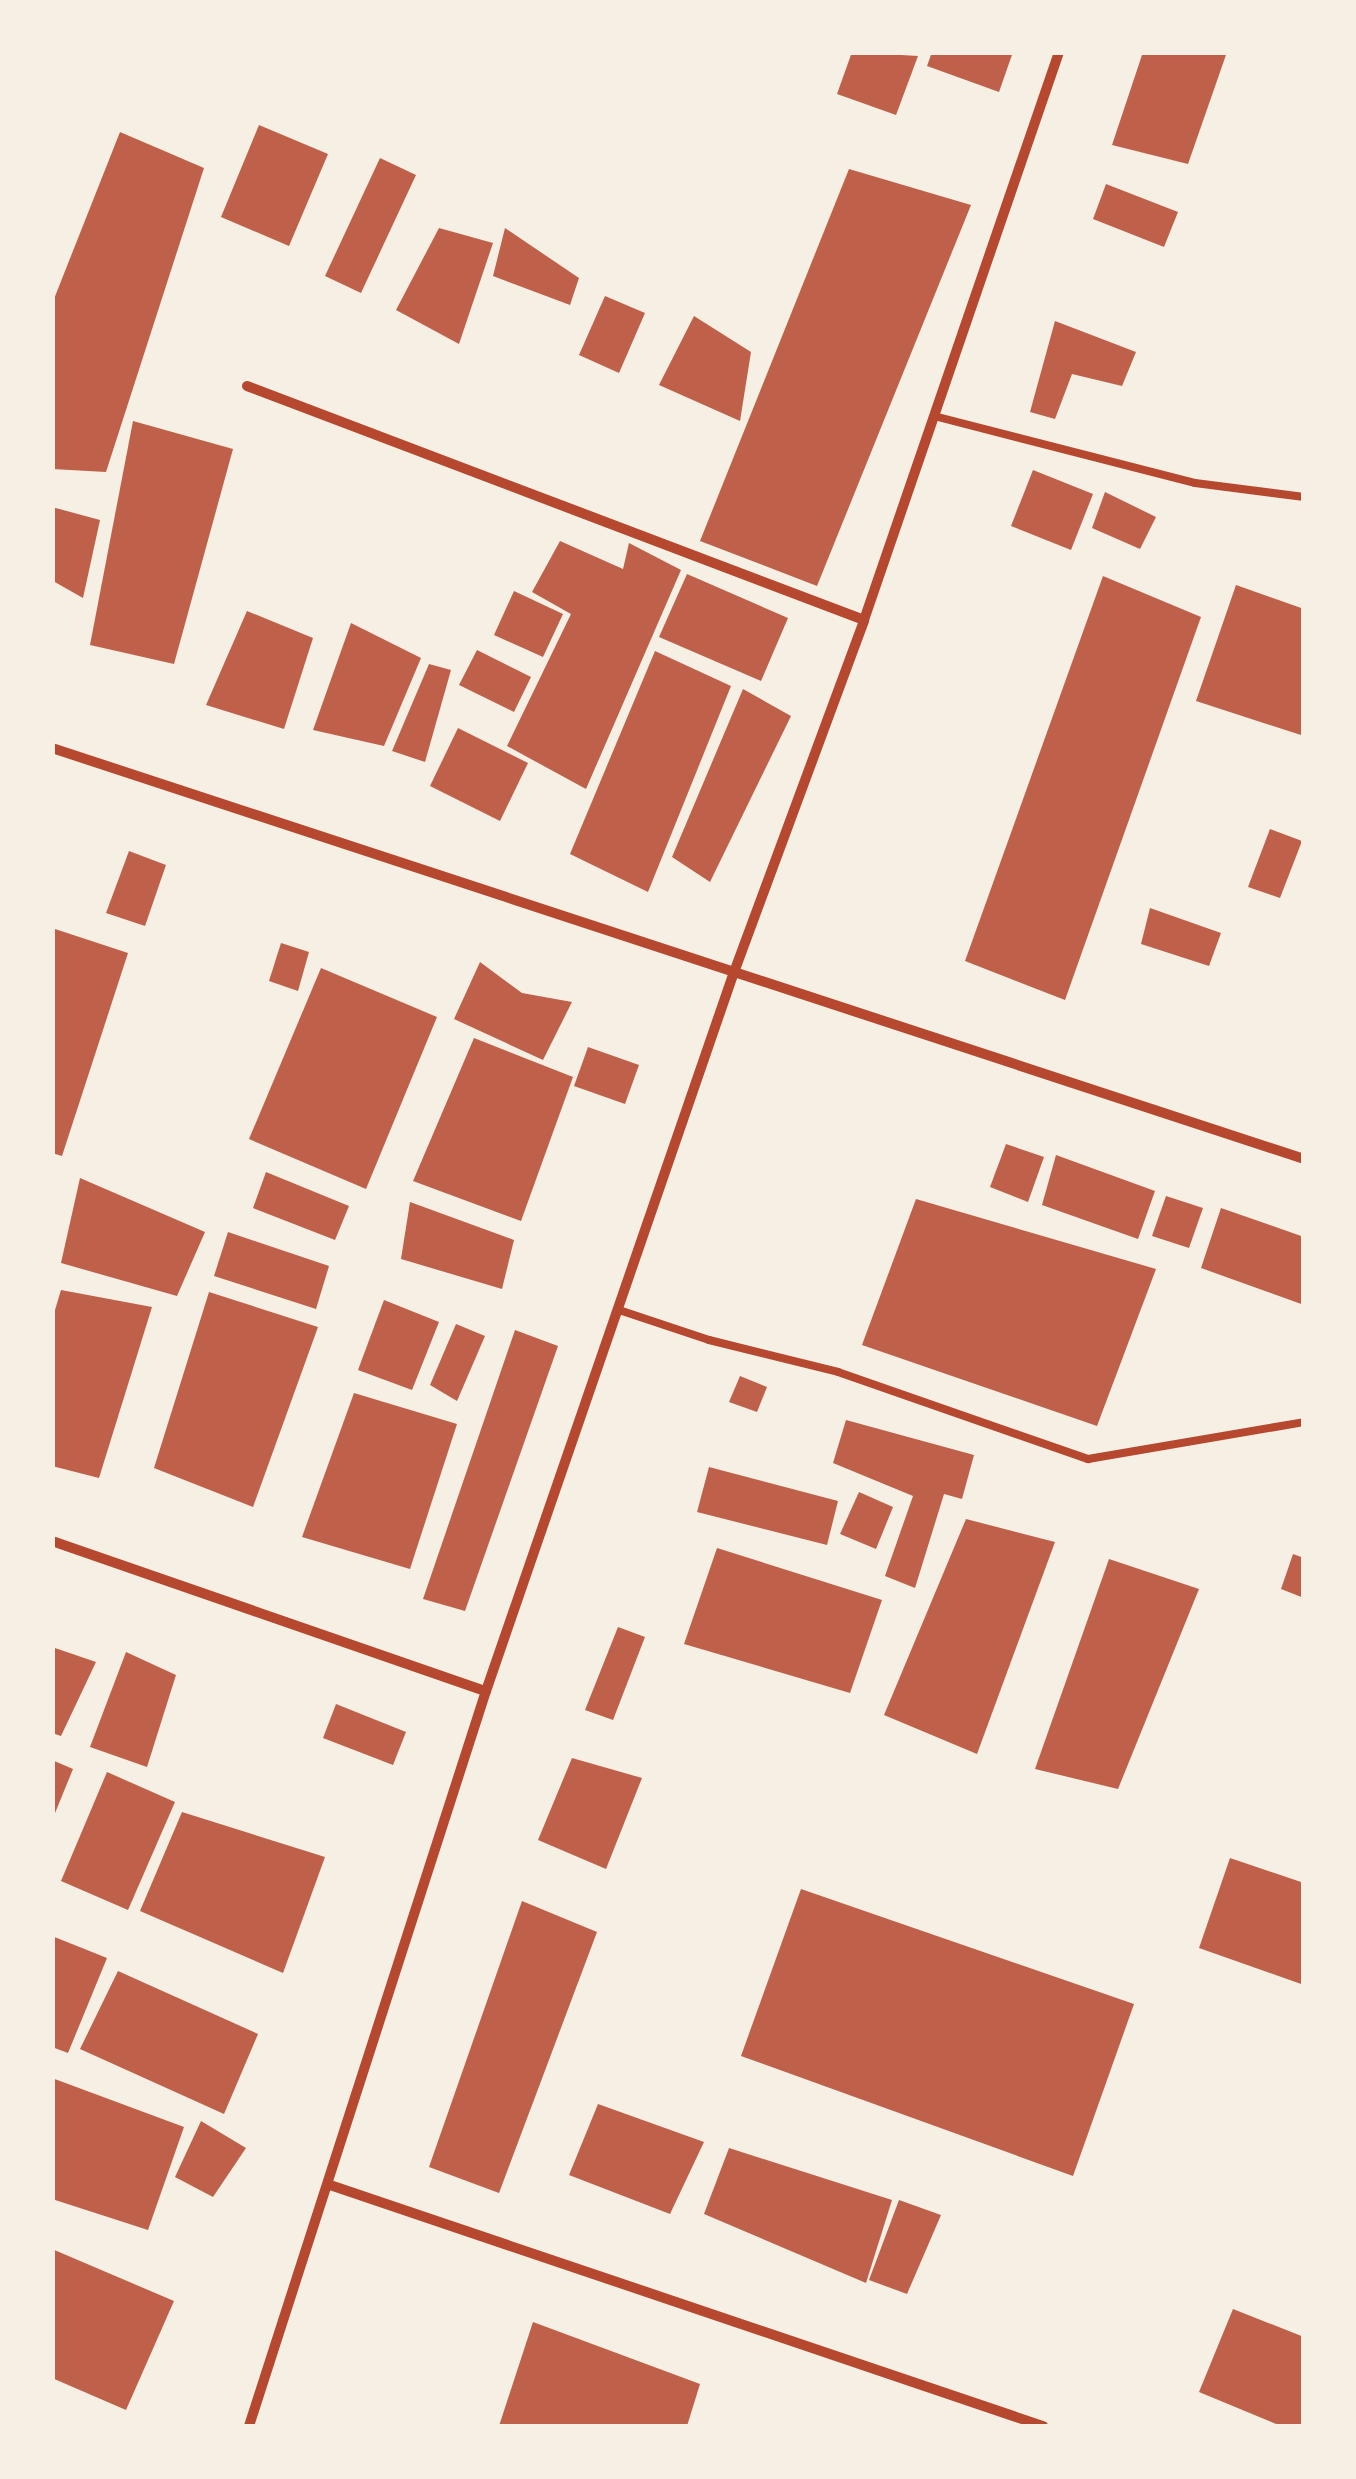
<!DOCTYPE html>
<html>
<head>
<meta charset="utf-8">
<style>
	body { margin:0 }
	#map { position:relative; width:1356px; height:2479px; overflow:hidden; background:#f6efe4; font-family:"Exo 2",sans-serif }
	div>[style] { position:absolute }
	[style*='--x'] { left:calc(var(--x)*1px); top:calc(var(--y)*1px); width:calc(var(--w)*1px); rotate:calc(var(--a)*1deg) }
	.building>* { inset:0; background:#bf614a }
	.service>* { height:8px; margin:-4px; padding:0 4px; transform-origin:4px; border-radius:4px; background:#b5482f }
	.minor>* { height:10px; margin:-5px; padding:0 5px; transform-origin:5px; border-radius:5px; background:#b5482f }
	span { translate:-50% -50%; white-space:nowrap; text-align:center; line-height:1.15; -webkit-text-stroke:8px #f6efe4; paint-order:stroke }
	.frame { position:absolute; inset:0; border:55px solid #f6efe4; pointer-events:none }
</style>
</head>
<body>
<div id="map">
	<div class="building">
		<div style="clip-path:polygon(852px 52px,918px 56px,896px 115px,837px 94px)"></div>
		<div style="clip-path:polygon(932px 52px,1013px 52px,999px 92px,927px 66px)"></div>
		<div style="clip-path:polygon(1143px 52px,1227px 52px,1188px 164px,1112px 145px)"></div>
		<div style="clip-path:polygon(259px 125px,328px 154px,289px 246px,221px 217px)"></div>
		<div style="clip-path:polygon(120px 132px,204px 168px,106px 472px,52px 469px,52px 304px)"></div>
		<div style="clip-path:polygon(380px 158px,416px 175px,361px 293px,325px 276px)"></div>
		<div style="clip-path:polygon(849px 169px,971px 205px,817px 586px,700px 541px)"></div>
		<div style="clip-path:polygon(1106px 184px,1178px 212px,1164px 247px,1093px 219px)"></div>
		<div style="clip-path:polygon(439px 228px,493px 243px,459px 344px,396px 310px)"></div>
		<div style="clip-path:polygon(505px 228px,579px 278px,570px 305px,493px 276px)"></div>
		<div style="clip-path:polygon(605px 296px,645px 313px,619px 373px,579px 355px)"></div>
		<div style="clip-path:polygon(694px 316px,751px 352px,740px 421px,659px 385px)"></div>
		<div style="clip-path:polygon(1055px 321px,1136px 352px,1122px 386px,1072px 374px,1055px 419px,1030px 412px)"></div>
		<div style="clip-path:polygon(133px 421px,233px 449px,174px 664px,90px 645px)"></div>
		<div style="clip-path:polygon(1033px 470px,1093px 494px,1071px 550px,1011px 526px)"></div>
		<div style="clip-path:polygon(1105px 492px,1156px 517px,1140px 549px,1092px 528px)"></div>
		<div style="clip-path:polygon(52px 507px,100px 520px,83px 598px,53px 581px)"></div>
		<div style="clip-path:polygon(560px 541px,623px 569px,629px 543px,681px 570px,586px 789px,507px 746px,571px 614px,532px 592px)"></div>
		<div style="clip-path:polygon(687px 574px,788px 618px,761px 681px,659px 637px)"></div>
		<div style="clip-path:polygon(1103px 576px,1201px 617px,1065px 1000px,965px 961px)"></div>
		<div style="clip-path:polygon(1236px 585px,1304px 609px,1304px 736px,1196px 701px)"></div>
		<div style="clip-path:polygon(514px 591px,563px 614px,543px 657px,494px 635px)"></div>
		<div style="clip-path:polygon(247px 611px,313px 638px,284px 729px,206px 705px)"></div>
		<div style="clip-path:polygon(351px 623px,421px 658px,384px 746px,313px 730px)"></div>
		<div style="clip-path:polygon(477px 650px,531px 677px,514px 712px,459px 685px)"></div>
		<div style="clip-path:polygon(655px 651px,731px 686px,648px 892px,570px 854px)"></div>
		<div style="clip-path:polygon(429px 664px,451px 670px,425px 762px,392px 751px)"></div>
		<div style="clip-path:polygon(743px 689px,791px 716px,710px 882px,672px 857px)"></div>
		<div style="clip-path:polygon(458px 728px,528px 763px,500px 821px,430px 786px)"></div>
		<div style="clip-path:polygon(1270px 829px,1302px 841px,1280px 898px,1248px 887px)"></div>
		<div style="clip-path:polygon(129px 851px,166px 865px,145px 926px,106px 913px)"></div>
		<div style="clip-path:polygon(1150px 908px,1221px 933px,1209px 966px,1141px 944px)"></div>
		<div style="clip-path:polygon(52px 928px,128px 953px,62px 1156px,52px 1153px)"></div>
		<div style="clip-path:polygon(281px 943px,309px 952px,298px 991px,269px 981px)"></div>
		<div style="clip-path:polygon(480px 962px,522px 993px,572px 1002px,543px 1060px,454px 1019px)"></div>
		<div style="clip-path:polygon(321px 968px,437px 1017px,366px 1189px,249px 1139px)"></div>
		<div style="clip-path:polygon(474px 1038px,573px 1077px,521px 1221px,413px 1181px)"></div>
		<div style="clip-path:polygon(588px 1047px,639px 1065px,625px 1104px,574px 1086px)"></div>
		<div style="clip-path:polygon(1006px 1144px,1044px 1157px,1028px 1202px,990px 1187px)"></div>
		<div style="clip-path:polygon(1056px 1155px,1155px 1191px,1138px 1239px,1042px 1205px)"></div>
		<div style="clip-path:polygon(266px 1172px,349px 1206px,335px 1240px,253px 1208px)"></div>
		<div style="clip-path:polygon(80px 1178px,205px 1232px,177px 1296px,61px 1263px)"></div>
		<div style="clip-path:polygon(1166px 1196px,1203px 1208px,1189px 1248px,1152px 1236px)"></div>
		<div style="clip-path:polygon(916px 1199px,1156px 1269px,1097px 1426px,862px 1345px)"></div>
		<div style="clip-path:polygon(410px 1202px,514px 1240px,502px 1289px,401px 1259px)"></div>
		<div style="clip-path:polygon(1221px 1208px,1304px 1237px,1304px 1305px,1201px 1268px)"></div>
		<div style="clip-path:polygon(228px 1232px,329px 1266px,316px 1309px,214px 1276px)"></div>
		<div style="clip-path:polygon(61px 1290px,152px 1307px,99px 1478px,52px 1466px,52px 1320px)"></div>
		<div style="clip-path:polygon(209px 1292px,318px 1327px,253px 1507px,154px 1468px)"></div>
		<div style="clip-path:polygon(384px 1300px,439px 1322px,412px 1390px,358px 1370px)"></div>
		<div style="clip-path:polygon(456px 1324px,485px 1336px,457px 1401px,430px 1385px)"></div>
		<div style="clip-path:polygon(515px 1330px,558px 1346px,465px 1611px,423px 1599px)"></div>
		<div style="clip-path:polygon(740px 1376px,767px 1387px,757px 1412px,729px 1402px)"></div>
		<div style="clip-path:polygon(354px 1393px,457px 1424px,410px 1569px,302px 1537px)"></div>
		<div style="clip-path:polygon(846px 1420px,974px 1455px,962px 1499px,944px 1494px,915px 1588px,885px 1576px,913px 1496px,833px 1463px)"></div>
		<div style="clip-path:polygon(709px 1467px,838px 1501px,827px 1545px,697px 1512px)"></div>
		<div style="clip-path:polygon(859px 1492px,893px 1507px,876px 1549px,840px 1534px)"></div>
		<div style="clip-path:polygon(966px 1519px,1055px 1542px,977px 1754px,884px 1715px)"></div>
		<div style="clip-path:polygon(717px 1548px,882px 1600px,850px 1693px,684px 1644px)"></div>
		<div style="clip-path:polygon(1293px 1554px,1304px 1558px,1304px 1598px,1281px 1589px)"></div>
		<div style="clip-path:polygon(1109px 1559px,1199px 1589px,1118px 1789px,1035px 1769px)"></div>
		<div style="clip-path:polygon(618px 1627px,645px 1637px,613px 1720px,585px 1710px)"></div>
		<div style="clip-path:polygon(52px 1647px,96px 1662px,61px 1736px,52px 1733px)"></div>
		<div style="clip-path:polygon(126px 1652px,176px 1675px,147px 1767px,90px 1747px)"></div>
		<div style="clip-path:polygon(336px 1704px,406px 1732px,393px 1765px,323px 1738px)"></div>
		<div style="clip-path:polygon(572px 1758px,642px 1778px,606px 1869px,538px 1840px)"></div>
		<div style="clip-path:polygon(52px 1760px,73px 1769px,53px 1818px,52px 1818px)"></div>
		<div style="clip-path:polygon(107px 1772px,175px 1802px,128px 1910px,61px 1881px)"></div>
		<div style="clip-path:polygon(182px 1812px,325px 1857px,283px 1973px,140px 1911px)"></div>
		<div style="clip-path:polygon(1230px 1858px,1304px 1883px,1304px 1985px,1199px 1948px)"></div>
		<div style="clip-path:polygon(801px 1889px,1134px 2004px,1073px 2176px,741px 2056px)"></div>
		<div style="clip-path:polygon(522px 1901px,597px 1932px,499px 2193px,429px 2167px)"></div>
		<div style="clip-path:polygon(52px 1936px,107px 1958px,68px 2053px,52px 2047px)"></div>
		<div style="clip-path:polygon(118px 1971px,258px 2034px,224px 2114px,80px 2049px)"></div>
		<div style="clip-path:polygon(52px 2078px,184px 2127px,148px 2230px,52px 2199px)"></div>
		<div style="clip-path:polygon(598px 2104px,704px 2142px,670px 2214px,569px 2175px)"></div>
		<div style="clip-path:polygon(201px 2121px,246px 2148px,213px 2197px,175px 2177px)"></div>
		<div style="clip-path:polygon(729px 2148px,892px 2200px,866px 2283px,704px 2214px)"></div>
		<div style="clip-path:polygon(899px 2200px,941px 2215px,907px 2294px,869px 2280px)"></div>
		<div style="clip-path:polygon(52px 2249px,174px 2301px,126px 2410px,52px 2378px)"></div>
		<div style="clip-path:polygon(1233px 2309px,1304px 2337px,1304px 2426px,1281px 2426px,1199px 2392px)"></div>
		<div style="clip-path:polygon(533px 2322px,700px 2384px,687px 2426px,499px 2426px)"></div>
	</div>
	<div class="service">
		<div style="--x:934;--y:416;--w:269;--a:14.4"></div>
		<div style="--x:1195;--y:483;--w:110;--a:7.3"></div>
		<div style="--x:619;--y:1310;--w:95;--a:18.4"></div>
		<div style="--x:709;--y:1340;--w:133;--a:13.9"></div>
		<div style="--x:838;--y:1372;--w:265;--a:19.2"></div>
		<div style="--x:1088;--y:1459;--w:219;--a:-9.7"></div>
	</div>
	<div class="minor">
		<div style="--x:247;--y:386;--w:660;--a:20.77"></div>
		<div style="--x:52;--y:748;--w:1318;--a:18.17"></div>
		<div style="--x:52;--y:1541;--w:459;--a:19.1"></div>
		<div style="--x:330;--y:2185;--w:753;--a:18.68"></div>
		<div style="--x:249;--y:2426;--w:772;--a:-72.13"></div>
		<div style="--x:486;--y:1691;--w:757;--a:-70.97"></div>
		<div style="--x:733;--y:975;--w:378;--a:-69.7"></div>
		<div style="--x:864;--y:620;--w:601;--a:-71.05"></div>
	</div>
	<div class="frame"></div>
</div>
</body>
</html>
